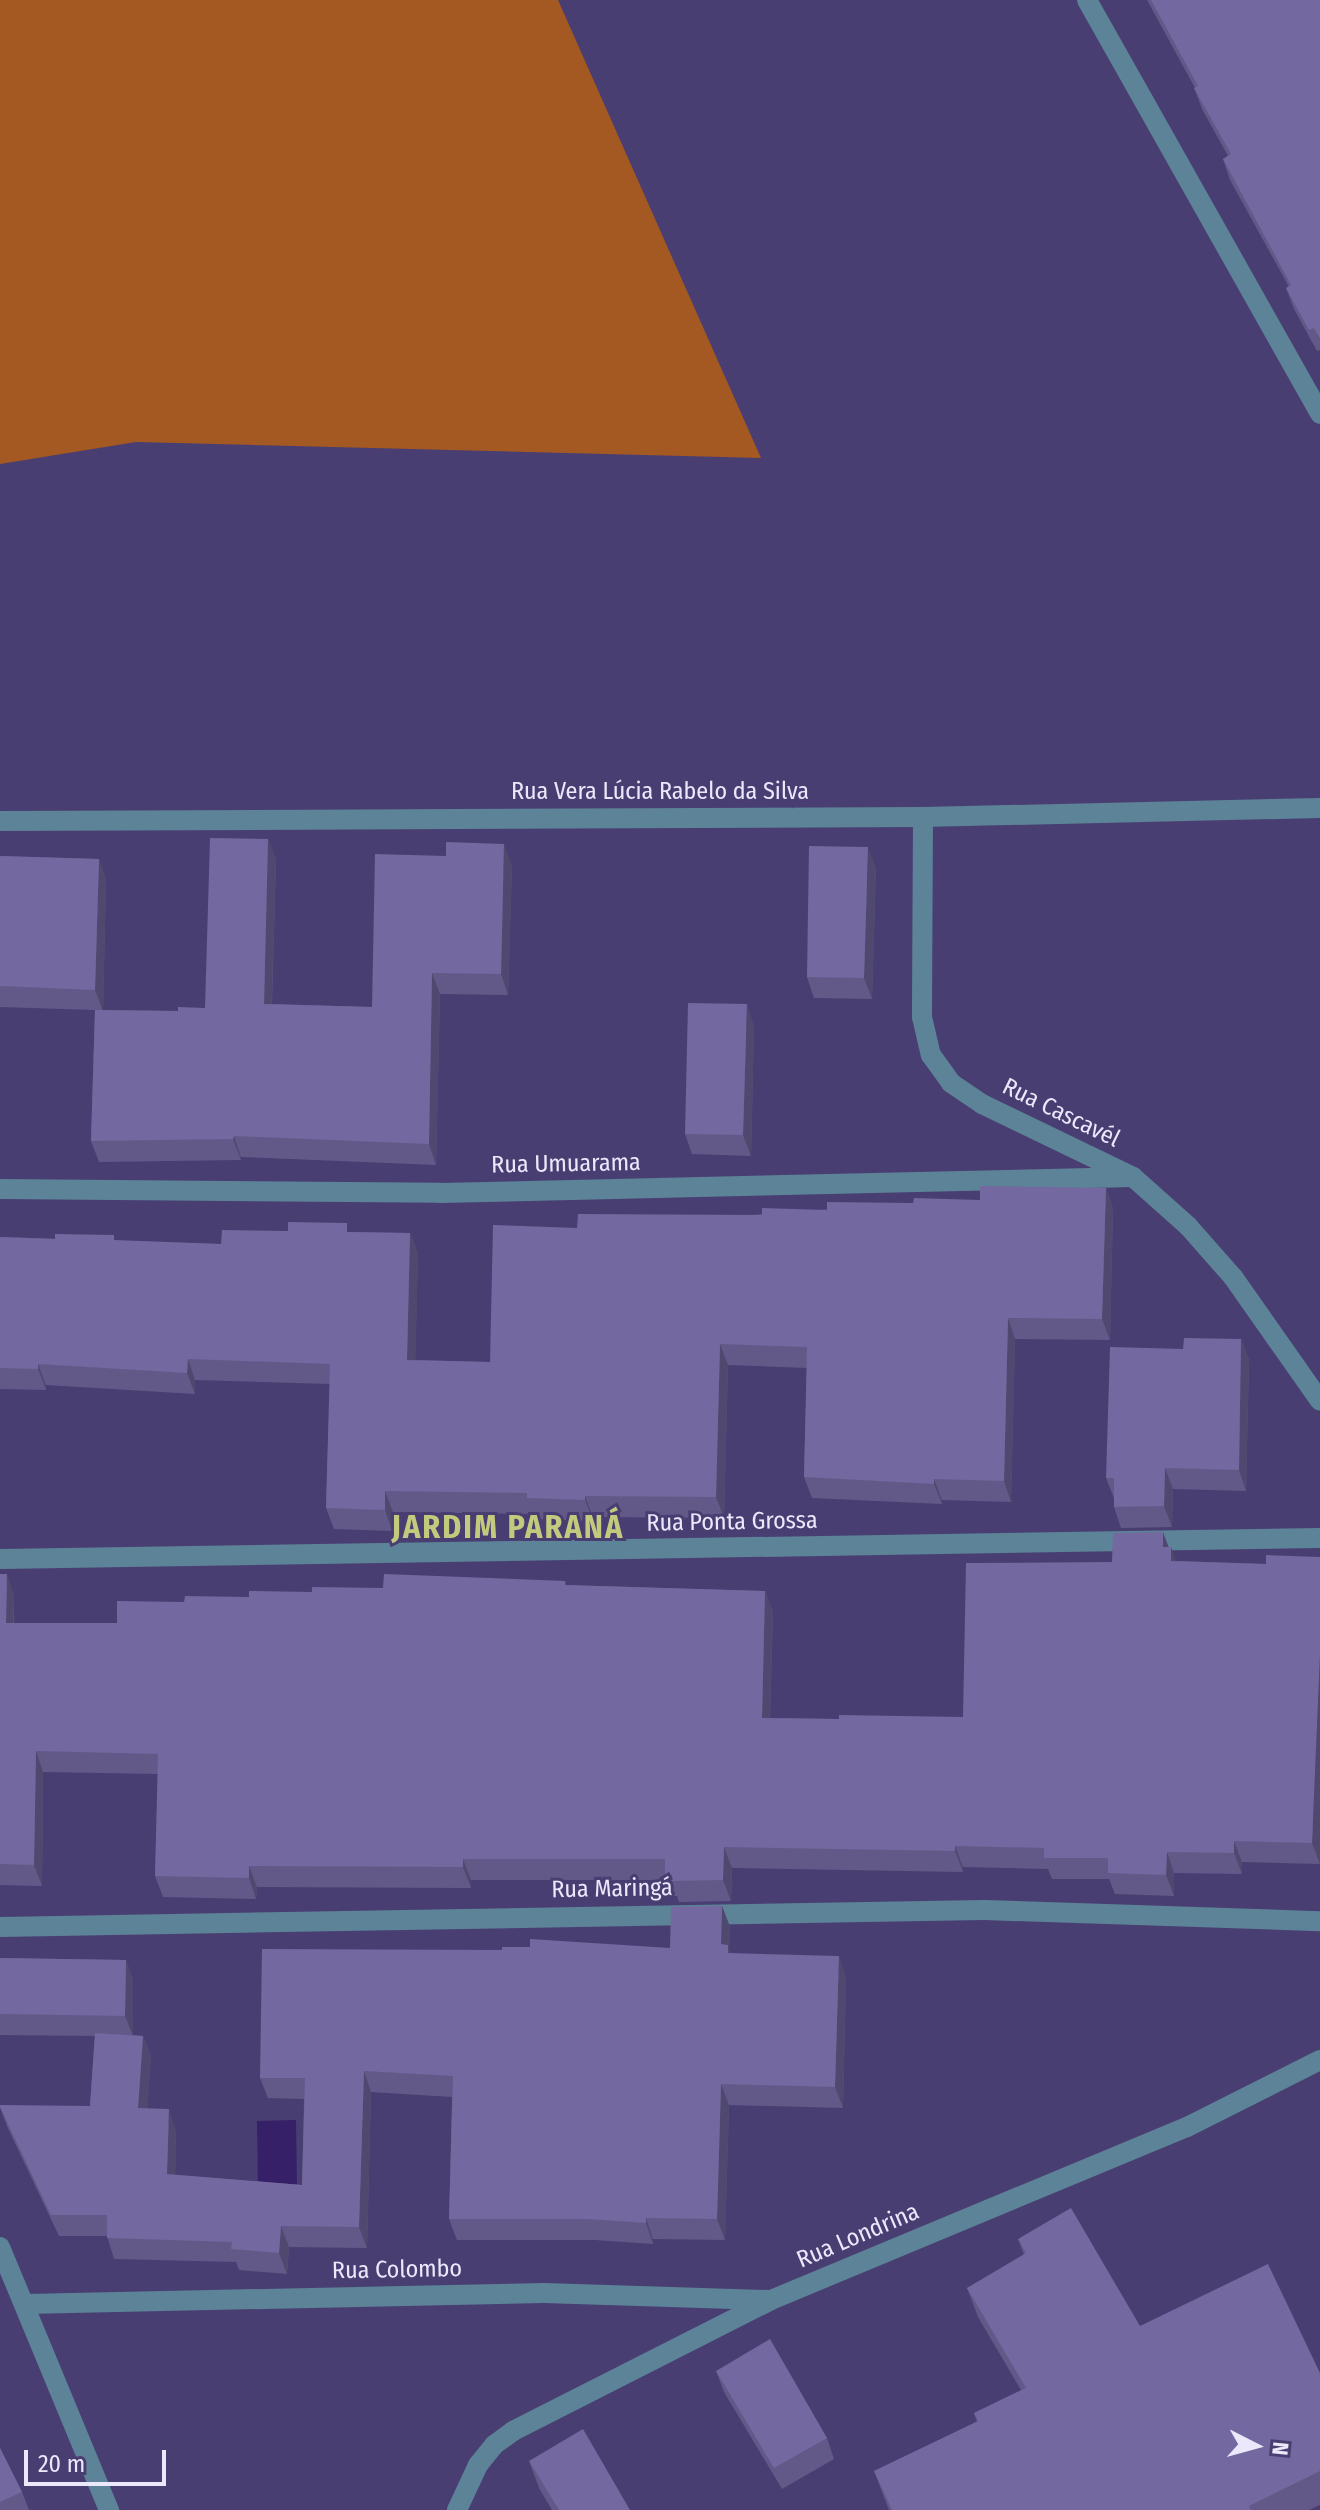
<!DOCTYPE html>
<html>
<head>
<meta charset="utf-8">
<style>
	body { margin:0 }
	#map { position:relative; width:1320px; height:2510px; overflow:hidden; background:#493e71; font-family:"Fira Sans Condensed",sans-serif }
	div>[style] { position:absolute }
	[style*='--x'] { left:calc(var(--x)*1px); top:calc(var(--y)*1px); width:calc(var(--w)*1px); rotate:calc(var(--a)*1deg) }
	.forest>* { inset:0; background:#a45822 }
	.water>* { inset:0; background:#362068 }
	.minor>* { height:20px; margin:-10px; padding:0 10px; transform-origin:10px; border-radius:10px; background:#5d8398 }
	.wall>* { inset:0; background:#635989 }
	.shaded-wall>* { inset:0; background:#50496f }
	.building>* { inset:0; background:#73689f }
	span { translate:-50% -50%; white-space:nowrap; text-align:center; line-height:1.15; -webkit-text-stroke:6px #493e71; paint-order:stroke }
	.street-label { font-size:24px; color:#ebe8fb }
	.district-label { font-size:32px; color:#c4ca7d; font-weight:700; letter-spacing:2px }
	.north { position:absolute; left:1216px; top:2406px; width:80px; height:80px; -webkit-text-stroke:6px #493e71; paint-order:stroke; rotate:96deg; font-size:22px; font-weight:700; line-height:32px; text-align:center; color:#ebe8fb }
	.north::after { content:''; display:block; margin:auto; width:28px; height:36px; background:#ebe8fb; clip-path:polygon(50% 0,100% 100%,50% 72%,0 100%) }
	.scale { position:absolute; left:24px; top:2450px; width:142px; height:36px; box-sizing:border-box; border:4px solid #ebe8fb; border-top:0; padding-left:10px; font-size:24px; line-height:28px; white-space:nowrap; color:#ebe8fb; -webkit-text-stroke:6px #493e71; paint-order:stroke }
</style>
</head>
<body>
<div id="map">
	<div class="forest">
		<div style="clip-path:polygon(0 0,558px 0,761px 458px,136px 442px,0 464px)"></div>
	</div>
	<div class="water">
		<div style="clip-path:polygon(296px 2120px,297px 2187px,258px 2187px,257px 2121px)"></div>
	</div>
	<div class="minor">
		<div style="--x:1087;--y:0;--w:475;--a:60.6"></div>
		<div style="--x:923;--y:817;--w:200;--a:90.3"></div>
		<div style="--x:922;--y:1017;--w:39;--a:77"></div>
		<div style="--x:931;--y:1055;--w:34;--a:54"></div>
		<div style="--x:951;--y:1083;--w:37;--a:34"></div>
		<div style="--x:982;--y:1104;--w:168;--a:25.8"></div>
		<div style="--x:1133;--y:1177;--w:74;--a:41.7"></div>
		<div style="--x:1188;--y:1226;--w:68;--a:48.6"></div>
		<div style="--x:1233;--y:1277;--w:151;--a:54.9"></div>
		<div style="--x:0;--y:821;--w:923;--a:-0.25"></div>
		<div style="--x:923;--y:817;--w:397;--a:-1.3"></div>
		<div style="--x:0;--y:1189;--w:440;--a:0.5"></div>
		<div style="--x:440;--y:1193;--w:693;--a:-1.32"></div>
		<div style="--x:0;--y:1559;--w:1320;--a:-0.91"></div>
		<div style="--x:0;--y:1927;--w:984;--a:-0.99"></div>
		<div style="--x:984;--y:1910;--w:336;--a:1.9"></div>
		<div style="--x:0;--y:2247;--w:285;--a:67.5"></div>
		<div style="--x:25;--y:2304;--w:519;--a:-1.21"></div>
		<div style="--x:544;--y:2293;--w:225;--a:1.8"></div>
		<div style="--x:457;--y:2510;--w:50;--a:-65"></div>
		<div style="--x:478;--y:2465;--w:26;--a:-51"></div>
		<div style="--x:494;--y:2445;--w:24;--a:-36"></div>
		<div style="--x:513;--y:2431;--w:289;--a:-26.9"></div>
		<div style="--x:771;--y:2300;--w:451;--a:-22.6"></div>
		<div style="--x:1187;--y:2127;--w:149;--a:-26.7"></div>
	</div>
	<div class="wall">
		<div style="clip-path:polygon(1147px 0,1320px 0,1320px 350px,1317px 351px,1294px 309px,1286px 288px,1289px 287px,1230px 180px,1223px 159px,1228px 156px,1202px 109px,1194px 88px,1195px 88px)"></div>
		<div style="clip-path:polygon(268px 839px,276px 860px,272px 1004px,372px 1007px,512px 865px,508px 995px,440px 994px,436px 1165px,241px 1157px,241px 1160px,99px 1162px,91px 1141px,95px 1010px,0 1007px,0 856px,99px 859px,106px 880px,103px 1010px,178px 1011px,205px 1008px)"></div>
		<div style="clip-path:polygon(876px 868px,872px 999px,814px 998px,807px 977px)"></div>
		<div style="clip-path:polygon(754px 1025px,751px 1156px,692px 1154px,685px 1134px)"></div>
		<div style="clip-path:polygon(1106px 1188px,1113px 1209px,1110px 1340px,1015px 1339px,1011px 1502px,942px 1500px,942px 1504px,812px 1498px,804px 1477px,807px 1368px,728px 1365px,724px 1518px,593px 1517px,593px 1521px,534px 1519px,532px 1514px,393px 1512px,392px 1531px,334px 1529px,326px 1508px,330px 1384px,195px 1380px,195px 1394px,46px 1385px,46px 1390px,0 1389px,0 1237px,221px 1244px,350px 1232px,410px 1233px,418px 1254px,415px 1360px,490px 1362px,577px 1228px,913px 1203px,980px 1200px)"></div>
		<div style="clip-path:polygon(1241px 1339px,1249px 1360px,1246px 1491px,1173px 1489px,1172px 1527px,1121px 1528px,1114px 1507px,1114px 1498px,1106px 1478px,1183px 1349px)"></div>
		<div style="clip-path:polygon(1169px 1547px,1176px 1561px,1266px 1564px,1320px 1864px,1242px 1862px,1242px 1874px,1174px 1873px,1174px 1896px,1115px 1894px,1109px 1879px,1052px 1879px,1048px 1869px,963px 1867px,963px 1872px,732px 1868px,731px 1901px,679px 1902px,677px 1896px,672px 1896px,667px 1880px,471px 1880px,471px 1888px,257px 1887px,256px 1899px,163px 1897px,155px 1876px,158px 1774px,43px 1772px,42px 1886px,0 1885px,0 1574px,14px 1595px,14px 1623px,117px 1623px,184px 1602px,312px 1592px,383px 1588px,565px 1581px,566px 1585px,765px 1591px,773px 1612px,770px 1718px,839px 1719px,963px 1717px,1112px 1562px)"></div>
		<div style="clip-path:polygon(722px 1906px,730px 1927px,729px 1949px,731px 1953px,846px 1977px,843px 2108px,729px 2105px,725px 2240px,653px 2239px,653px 2244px,595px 2240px,457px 2240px,449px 2219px,452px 2097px,371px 2092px,367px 2248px,289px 2247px,287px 2274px,239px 2270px,236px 2262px,114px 2259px,107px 2236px,59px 2236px,7px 2126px,0 2107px,90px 2106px,95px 2036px,0 2035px,0 1958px,126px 1960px,133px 1981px,133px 2035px,143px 2036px,151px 2056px,147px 2108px,176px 2130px,175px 2175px,302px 2185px,304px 2099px,268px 2098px,260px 2078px,502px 1950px,530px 1947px,670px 1948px)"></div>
		<div style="clip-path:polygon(1018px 2239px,1140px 2326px,1320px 2373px,1320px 2505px,1309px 2510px,889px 2510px,874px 2471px,977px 2422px,974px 2413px,1021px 2390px,978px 2317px,967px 2288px,1024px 2255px)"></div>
		<div style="clip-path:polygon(716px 2371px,827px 2438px,834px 2459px,782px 2489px,724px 2392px)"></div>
		<div style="clip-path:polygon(0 2448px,22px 2492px,29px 2510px,0 2510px)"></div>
		<div style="clip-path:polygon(529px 2461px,630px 2510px,552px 2510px,539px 2488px)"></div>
	</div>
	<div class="shaded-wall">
		<div style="clip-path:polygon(268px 839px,276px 860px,271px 1025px,264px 1004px)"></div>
		<div style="clip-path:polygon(504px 844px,512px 865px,508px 995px,501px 974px)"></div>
		<div style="clip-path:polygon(868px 847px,876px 868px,872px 999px,864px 978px)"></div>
		<div style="clip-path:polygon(99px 859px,106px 880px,103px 1011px,95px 990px)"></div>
		<div style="clip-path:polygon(432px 973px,440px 994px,436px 1165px,429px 1144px)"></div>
		<div style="clip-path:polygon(747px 1004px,754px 1025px,751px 1156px,743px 1135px)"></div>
		<div style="clip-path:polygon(234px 1136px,241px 1157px,241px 1160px,233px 1139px)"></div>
		<div style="clip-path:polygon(1106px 1188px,1113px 1209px,1110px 1340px,1102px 1319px)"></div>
		<div style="clip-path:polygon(410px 1233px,418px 1254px,415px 1380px,407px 1360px)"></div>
		<div style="clip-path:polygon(1008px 1318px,1015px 1339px,1011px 1502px,1004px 1481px)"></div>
		<div style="clip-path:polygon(1241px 1339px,1249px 1360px,1246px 1491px,1239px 1470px)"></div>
		<div style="clip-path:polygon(720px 1344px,728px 1365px,724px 1518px,716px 1497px)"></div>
		<div style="clip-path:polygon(188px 1359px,195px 1380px,195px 1394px,187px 1373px)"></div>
		<div style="clip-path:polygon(38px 1364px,46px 1385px,46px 1390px,38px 1369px)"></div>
		<div style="clip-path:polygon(1165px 1468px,1173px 1489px,1172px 1527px,1164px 1506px)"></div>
		<div style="clip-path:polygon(934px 1479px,942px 1500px,942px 1504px,934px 1484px)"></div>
		<div style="clip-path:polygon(385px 1491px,393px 1512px,392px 1531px,385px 1510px)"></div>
		<div style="clip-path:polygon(585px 1496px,593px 1517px,593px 1521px,585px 1500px)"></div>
		<div style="clip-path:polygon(1163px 1532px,1171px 1553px,1171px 1547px,1179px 1568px,1178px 1582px,1163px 1547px)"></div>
		<div style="clip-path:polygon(7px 1574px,14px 1595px,13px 1644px,6px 1623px)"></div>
		<div style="clip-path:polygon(765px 1591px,773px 1612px,769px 1739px,762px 1718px)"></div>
		<div style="clip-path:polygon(1320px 1655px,1320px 1864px,1312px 1843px)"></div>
		<div style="clip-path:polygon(36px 1751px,43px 1772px,42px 1886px,34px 1865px)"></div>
		<div style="clip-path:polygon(1234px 1841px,1242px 1862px,1242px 1874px,1234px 1853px)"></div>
		<div style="clip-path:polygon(955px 1846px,963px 1867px,963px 1872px,955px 1851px)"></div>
		<div style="clip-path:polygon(724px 1847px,732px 1868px,731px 1901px,723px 1880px)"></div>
		<div style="clip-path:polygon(1167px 1852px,1174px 1873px,1174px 1896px,1166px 1875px)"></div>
		<div style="clip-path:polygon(463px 1859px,471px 1880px,471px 1888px,463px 1867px)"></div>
		<div style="clip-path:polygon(249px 1866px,257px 1887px,256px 1899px,249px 1878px)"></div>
		<div style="clip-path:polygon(722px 1906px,730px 1927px,729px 1949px,736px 1965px,721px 1944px)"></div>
		<div style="clip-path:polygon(839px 1956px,846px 1977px,843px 2108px,835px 2087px)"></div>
		<div style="clip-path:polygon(126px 1960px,133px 1981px,133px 2036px,125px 2016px)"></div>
		<div style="clip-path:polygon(143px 2036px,151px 2056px,146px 2129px,138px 2108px)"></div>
		<div style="clip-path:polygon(364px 2071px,371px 2092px,367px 2248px,359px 2227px)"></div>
		<div style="clip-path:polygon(721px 2084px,729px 2105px,725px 2240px,717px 2219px)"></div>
		<div style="clip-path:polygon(169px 2109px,176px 2130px,175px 2195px,167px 2174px)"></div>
		<div style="clip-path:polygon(646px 2218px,653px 2239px,653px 2244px,646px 2223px)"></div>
		<div style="clip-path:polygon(281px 2226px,289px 2247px,287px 2274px,279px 2253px)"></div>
	</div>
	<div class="building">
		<div style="clip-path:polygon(1151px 0,1320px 0,1320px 338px,1314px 328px,1309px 330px,1286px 288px,1291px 285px,1223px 159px,1231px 154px,1194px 88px,1198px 86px)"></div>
		<div style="clip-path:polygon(210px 838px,268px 839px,264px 1004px,372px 1007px,375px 854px,446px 856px,446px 842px,504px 844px,501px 974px,432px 973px,429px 1144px,234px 1136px,233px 1139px,91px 1141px,95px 1010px,178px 1011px,178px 1007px,205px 1008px)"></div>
		<div style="clip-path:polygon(809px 846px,868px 847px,864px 978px,807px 977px)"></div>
		<div style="clip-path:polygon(0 856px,99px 859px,95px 990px,0 986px)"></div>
		<div style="clip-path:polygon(688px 1003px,747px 1004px,743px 1135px,685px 1134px)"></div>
		<div style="clip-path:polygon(980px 1186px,1106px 1188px,1102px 1319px,1008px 1318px,1004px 1481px,934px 1479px,934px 1484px,804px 1477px,807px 1347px,720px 1344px,716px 1497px,585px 1496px,585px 1500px,527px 1498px,527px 1493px,385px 1491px,385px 1510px,326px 1508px,330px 1364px,188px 1359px,187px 1373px,38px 1364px,38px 1369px,0 1368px,0 1237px,55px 1239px,55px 1234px,114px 1235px,114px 1240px,221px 1244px,222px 1230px,288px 1231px,288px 1222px,347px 1223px,347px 1232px,410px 1233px,407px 1360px,490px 1362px,493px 1225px,577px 1228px,578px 1214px,762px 1215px,762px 1208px,827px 1210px,827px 1202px,913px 1203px,914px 1198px,980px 1200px)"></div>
		<div style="clip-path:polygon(1184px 1338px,1241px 1339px,1239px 1470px,1165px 1468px,1164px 1506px,1114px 1507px,1114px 1478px,1106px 1478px,1110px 1347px,1183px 1349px)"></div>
		<div style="clip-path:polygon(1163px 1532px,1163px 1547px,1171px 1547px,1171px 1561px,1266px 1564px,1266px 1555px,1320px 1557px,1320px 1655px,1312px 1843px,1234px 1841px,1234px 1853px,1167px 1852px,1166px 1875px,1108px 1873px,1108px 1858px,1044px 1858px,1044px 1848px,955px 1846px,955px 1851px,724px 1847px,723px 1880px,672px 1881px,672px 1875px,665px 1875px,665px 1859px,463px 1859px,463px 1867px,249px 1866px,249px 1878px,155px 1876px,158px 1754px,36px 1751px,34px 1865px,0 1864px,0 1574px,7px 1574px,6px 1623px,117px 1623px,117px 1601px,184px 1602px,185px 1596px,249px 1597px,249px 1591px,312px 1592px,312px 1587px,383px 1588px,384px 1574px,565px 1581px,565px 1585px,765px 1591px,762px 1718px,839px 1719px,839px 1715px,963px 1717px,966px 1563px,1112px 1562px,1113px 1533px)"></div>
		<div style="clip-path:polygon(722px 1906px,721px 1944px,728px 1945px,728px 1953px,839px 1956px,835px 2087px,721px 2084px,717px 2219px,646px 2218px,646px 2223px,587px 2219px,449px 2219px,453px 2076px,364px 2071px,359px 2227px,281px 2226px,279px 2253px,231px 2249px,232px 2242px,107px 2238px,107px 2215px,51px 2215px,0 2107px,0 2105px,90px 2106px,95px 2033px,143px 2036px,138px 2108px,169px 2109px,167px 2174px,302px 2185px,305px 2078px,260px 2078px,262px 1949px,502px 1950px,502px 1947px,530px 1947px,530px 1939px,670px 1948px,671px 1907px)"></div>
		<div style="clip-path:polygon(0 1958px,126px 1960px,125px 2016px,0 2014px)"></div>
		<div style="clip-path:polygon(1071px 2208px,1140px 2326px,1268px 2264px,1320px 2373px,1320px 2471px,1249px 2506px,1251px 2510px,892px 2510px,874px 2471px,978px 2421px,974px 2413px,1026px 2388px,967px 2288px,1026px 2253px,1018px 2239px)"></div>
		<div style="clip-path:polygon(770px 2339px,827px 2438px,774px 2468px,716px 2371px)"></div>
		<div style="clip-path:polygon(583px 2429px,630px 2510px,559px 2510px,529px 2461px)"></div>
		<div style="clip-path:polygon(0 2448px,22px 2492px,0 2502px)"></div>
	</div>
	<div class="street-label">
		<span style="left:660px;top:792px">Rua Vera Lúcia Rabelo da Silva</span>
		<span style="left:1061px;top:1113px;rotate:26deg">Rua Cascavél</span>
		<span style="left:566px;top:1164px;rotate:-1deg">Rua Umuarama</span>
		<span style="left:732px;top:1522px;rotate:-1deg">Rua Ponta Grossa</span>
		<span style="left:612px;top:1889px;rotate:-1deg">Rua Maringá</span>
		<span style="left:858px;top:2236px;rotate:-23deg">Rua Londrina</span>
		<span style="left:397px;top:2270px;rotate:-1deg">Rua Colombo</span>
	</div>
	<div class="district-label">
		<span style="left:508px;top:1527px">JARDIM PARANÁ</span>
	</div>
	<div class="north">N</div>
	<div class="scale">20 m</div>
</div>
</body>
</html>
